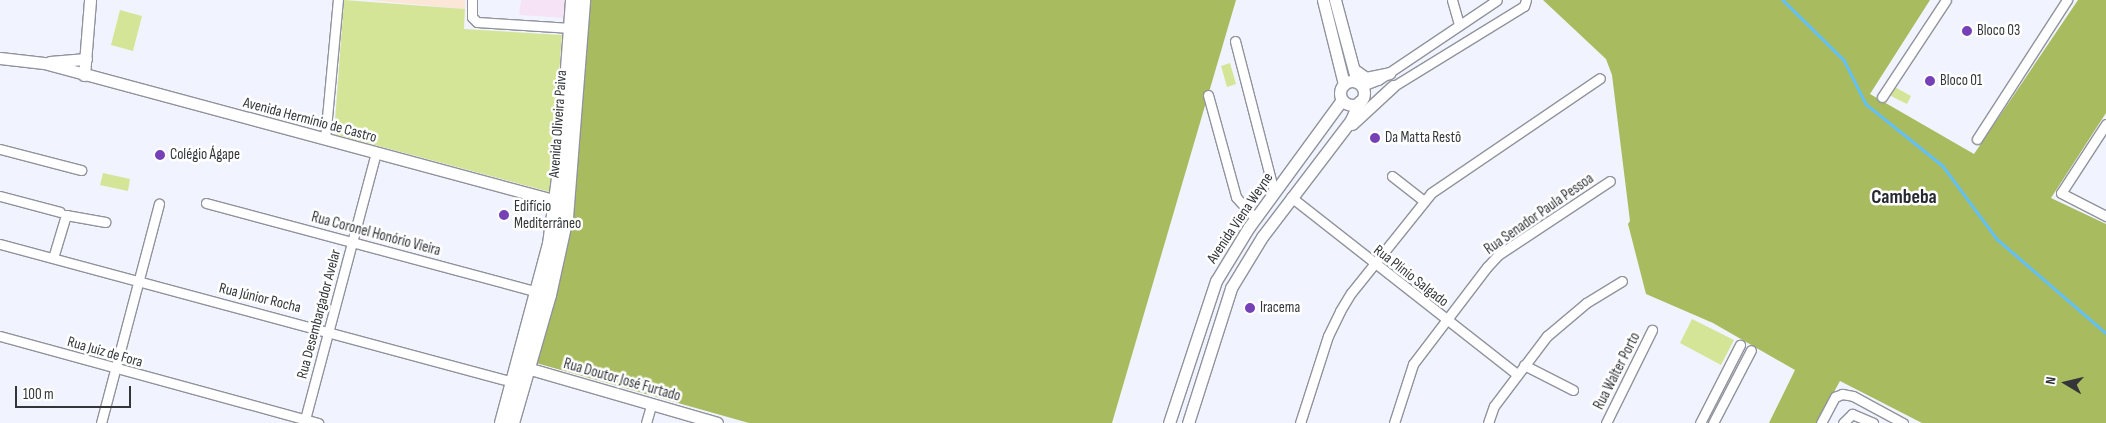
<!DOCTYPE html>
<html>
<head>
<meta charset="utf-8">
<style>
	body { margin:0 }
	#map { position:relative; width:2106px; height:423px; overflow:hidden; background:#f1f4fe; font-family:"Sofia Sans Condensed",sans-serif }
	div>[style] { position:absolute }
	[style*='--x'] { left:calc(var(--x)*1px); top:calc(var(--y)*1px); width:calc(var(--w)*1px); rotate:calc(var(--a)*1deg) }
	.commercial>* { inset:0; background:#f6e4f6 }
	.medical>* { inset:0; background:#fbe6d8 }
	.green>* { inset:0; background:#d4e598 }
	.forest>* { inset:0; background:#a8bb5f }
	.stream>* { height:2.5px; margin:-1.25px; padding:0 1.25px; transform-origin:1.25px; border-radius:1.25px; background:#60c0f7 }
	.roads { filter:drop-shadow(1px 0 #90939c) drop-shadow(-1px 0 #90939c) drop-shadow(0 1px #90939c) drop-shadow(0 -1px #90939c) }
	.minor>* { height:9px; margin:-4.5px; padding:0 4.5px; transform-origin:4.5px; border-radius:4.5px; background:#fff }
	.tertiary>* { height:11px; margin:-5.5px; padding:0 5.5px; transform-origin:5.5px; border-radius:5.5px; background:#fff }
	.tertiary>.ring { margin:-5.5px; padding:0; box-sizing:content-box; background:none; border:11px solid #fff; border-radius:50% }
	.primary>* { height:14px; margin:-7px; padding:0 7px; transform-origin:7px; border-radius:7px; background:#fff }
	.dots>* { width:14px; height:14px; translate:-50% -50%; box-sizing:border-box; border:2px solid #fff; border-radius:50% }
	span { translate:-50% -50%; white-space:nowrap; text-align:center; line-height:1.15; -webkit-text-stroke:5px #fff; paint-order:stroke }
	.poi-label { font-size:15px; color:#333538 }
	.left { translate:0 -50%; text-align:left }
	.street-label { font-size:15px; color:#333538 }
	.district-label { font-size:20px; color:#272930; font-weight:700 }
	.north { position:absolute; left:2041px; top:358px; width:50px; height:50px; -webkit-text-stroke:4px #fff; paint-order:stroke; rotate:279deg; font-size:14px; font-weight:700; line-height:20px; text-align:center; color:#333538 }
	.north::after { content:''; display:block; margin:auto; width:18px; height:22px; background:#333538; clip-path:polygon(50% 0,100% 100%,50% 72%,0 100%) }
	.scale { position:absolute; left:15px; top:386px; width:116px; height:22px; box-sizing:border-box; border:2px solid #333538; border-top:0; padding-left:6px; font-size:15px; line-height:18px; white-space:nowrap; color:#333538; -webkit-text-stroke:4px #fff; paint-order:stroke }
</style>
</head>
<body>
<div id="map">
	<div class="commercial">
		<div style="clip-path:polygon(521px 0,566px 0,564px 18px,519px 15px)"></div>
	</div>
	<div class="medical">
		<div style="clip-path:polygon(368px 0,465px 0,465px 9px)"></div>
	</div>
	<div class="green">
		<div style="clip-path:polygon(344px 0,465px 9px,464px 29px,562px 35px,550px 192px,334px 134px)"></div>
		<div style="clip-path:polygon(120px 10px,142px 16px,133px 51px,111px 45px)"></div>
		<div style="clip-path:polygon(1230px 63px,1236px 84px,1227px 87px,1221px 66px)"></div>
		<div style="clip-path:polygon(1893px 86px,1911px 96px,1907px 104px,1889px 95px)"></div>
		<div style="clip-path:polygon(103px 173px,130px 179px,128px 191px,100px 185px)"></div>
		<div style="clip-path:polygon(1692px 319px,1734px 340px,1721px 365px,1680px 343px)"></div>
	</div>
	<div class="forest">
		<div style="clip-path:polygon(589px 0,1236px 0,1112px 423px,749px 423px,536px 363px,575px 187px)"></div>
		<div style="clip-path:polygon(1543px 0,1930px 0,1870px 94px,1974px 154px,2078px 0,2106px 0,2106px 113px,2051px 198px,2106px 224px,2106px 423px,1922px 423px,1840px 381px,1817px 423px,1769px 423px,1795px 370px,1713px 323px,1646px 294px,1628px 224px,1630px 221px,1612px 75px,1606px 59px)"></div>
	</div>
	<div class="stream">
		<div style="--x:1783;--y:0;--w:86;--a:44.5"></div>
		<div style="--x:1844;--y:60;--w:49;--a:63.4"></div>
		<div style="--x:1866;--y:104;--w:99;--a:38.8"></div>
		<div style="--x:1943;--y:166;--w:91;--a:53.5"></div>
		<div style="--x:1997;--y:239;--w:144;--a:40.8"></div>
	</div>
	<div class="roads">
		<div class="minor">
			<div style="--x:472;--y:0;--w:17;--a:90"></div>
			<div style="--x:472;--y:17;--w:7;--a:45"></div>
			<div style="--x:477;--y:22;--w:94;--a:3.7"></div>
			<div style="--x:1452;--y:0;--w:25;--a:74"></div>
			<div style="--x:1235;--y:41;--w:156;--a:75.5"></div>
			<div style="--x:1362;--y:86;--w:17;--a:-21"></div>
			<div style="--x:1378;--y:80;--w:143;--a:-33.9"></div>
			<div style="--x:1389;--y:89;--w:158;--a:-31.6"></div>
			<div style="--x:1524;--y:6;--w:6;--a:-72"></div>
			<div style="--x:1208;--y:95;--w:106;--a:74.6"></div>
			<div style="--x:1236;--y:197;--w:28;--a:48"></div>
			<div style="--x:1882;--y:97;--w:116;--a:-56.6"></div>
			<div style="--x:2106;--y:124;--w:82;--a:123.1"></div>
			<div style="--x:2061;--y:193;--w:51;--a:27.1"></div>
			<div style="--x:325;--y:139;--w:140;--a:-84.7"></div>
			<div style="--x:1977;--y:139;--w:166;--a:-57.1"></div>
			<div style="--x:0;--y:149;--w:84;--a:14.5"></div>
			<div style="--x:1392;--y:176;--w:41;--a:38"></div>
			<div style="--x:0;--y:196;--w:62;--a:14.9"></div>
			<div style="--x:1291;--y:197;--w:287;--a:38.1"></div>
			<div style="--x:206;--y:203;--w:345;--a:15"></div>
			<div style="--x:0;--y:244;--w:531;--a:15.06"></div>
			<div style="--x:53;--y:258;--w:45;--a:-73.2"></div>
			<div style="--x:66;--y:215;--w:40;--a:10"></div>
			<div style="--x:0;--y:336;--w:330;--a:15.3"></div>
			<div style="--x:1524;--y:365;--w:55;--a:27"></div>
			<div style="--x:101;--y:423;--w:227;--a:-75.2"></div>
			<div style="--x:304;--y:423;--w:279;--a:-75.1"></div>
			<div style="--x:646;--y:423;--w:19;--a:-74"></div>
			<div style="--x:1300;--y:423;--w:91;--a:-72.2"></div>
			<div style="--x:1328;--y:336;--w:28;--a:-64"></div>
			<div style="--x:1340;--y:311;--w:21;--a:-59"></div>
			<div style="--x:1351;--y:293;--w:128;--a:-51.3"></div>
			<div style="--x:1431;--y:193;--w:204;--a:-34.2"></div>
			<div style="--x:1394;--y:423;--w:62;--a:-72.1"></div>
			<div style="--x:1413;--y:364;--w:122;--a:-52.7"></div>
			<div style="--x:1487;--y:267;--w:16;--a:-47"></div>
			<div style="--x:1498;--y:255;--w:134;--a:-33.5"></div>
			<div style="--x:1488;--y:423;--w:18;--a:-71"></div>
			<div style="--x:1494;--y:406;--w:88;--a:-52.9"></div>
			<div style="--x:1547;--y:336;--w:51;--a:-40.2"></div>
			<div style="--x:1586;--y:303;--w:42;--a:-31.4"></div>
			<div style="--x:1606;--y:423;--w:104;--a:-63.7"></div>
			<div style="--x:1700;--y:423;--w:88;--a:-62.9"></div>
			<div style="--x:1713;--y:423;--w:82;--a:-62.5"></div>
			<div style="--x:1821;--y:423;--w:30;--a:-62"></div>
			<div style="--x:1835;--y:397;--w:8;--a:-23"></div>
			<div style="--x:1842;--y:394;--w:11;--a:10"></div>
			<div style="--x:1853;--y:396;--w:57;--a:28.4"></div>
			<div style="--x:1843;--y:423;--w:13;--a:-45"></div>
			<div style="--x:1852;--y:414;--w:23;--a:23"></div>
		</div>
		<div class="tertiary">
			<div style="--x:1323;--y:0;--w:87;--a:76"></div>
			<div style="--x:1335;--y:0;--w:85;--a:75"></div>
			<div style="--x:0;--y:58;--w:44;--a:6.5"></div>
			<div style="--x:44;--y:63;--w:539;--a:15.07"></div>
			<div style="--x:50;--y:62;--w:36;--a:-5"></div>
			<div style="--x:1356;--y:71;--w:12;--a:35"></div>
			<div style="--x:1366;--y:78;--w:24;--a:-12"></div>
			<div style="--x:84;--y:75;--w:75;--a:-85.4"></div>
			<div class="ring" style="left:1340px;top:81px;width:13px;height:13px"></div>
			<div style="--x:1352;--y:124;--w:56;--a:-42.8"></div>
			<div style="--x:520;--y:366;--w:205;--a:16.1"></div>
			<div style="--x:1169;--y:423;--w:150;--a:-71.7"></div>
			<div style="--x:1216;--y:281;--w:63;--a:-58.6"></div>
			<div style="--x:1249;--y:227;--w:157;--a:-53.8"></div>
			<div style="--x:1188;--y:423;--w:142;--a:-72.3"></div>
			<div style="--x:1231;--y:288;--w:60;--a:-58.7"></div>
			<div style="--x:1262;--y:237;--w:147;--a:-52.7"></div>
			<div style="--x:1351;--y:120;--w:20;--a:-66"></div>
		</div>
		<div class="primary">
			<div style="--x:502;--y:423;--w:185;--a:-75"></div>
			<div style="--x:550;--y:244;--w:81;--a:-82.2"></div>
			<div style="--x:561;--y:164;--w:164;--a:-85.8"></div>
			<div style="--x:512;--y:423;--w:133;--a:-73.9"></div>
			<div style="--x:549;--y:295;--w:79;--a:-77.6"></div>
			<div style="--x:566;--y:218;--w:219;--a:-85.5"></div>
		</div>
	</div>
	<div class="dots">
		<div style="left:1967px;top:31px;background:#7640b7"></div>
		<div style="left:1930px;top:81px;background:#7640b7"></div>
		<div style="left:1375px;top:138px;background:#7640b7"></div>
		<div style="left:160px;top:155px;background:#7640b7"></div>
		<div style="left:504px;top:215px;background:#7640b7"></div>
		<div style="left:1250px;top:308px;background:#7640b7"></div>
	</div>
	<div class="poi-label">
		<span class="left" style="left:1977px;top:31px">Bloco 03</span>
		<span class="left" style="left:1940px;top:81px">Bloco 01</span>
		<span class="left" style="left:1385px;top:138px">Da Matta Restô</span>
		<span class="left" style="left:170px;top:155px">Colégio Ágape</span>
		<span class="left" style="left:514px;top:215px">Edifício<br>Mediterrâneo</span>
		<span class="left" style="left:1260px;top:308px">Iracema</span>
	</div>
	<div class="street-label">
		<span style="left:310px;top:120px;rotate:15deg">Avenida Hermínio de Castro</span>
		<span style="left:558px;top:124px;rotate:-86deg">Avenida Oliveira Paiva</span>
		<span style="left:1539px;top:214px;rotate:-35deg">Rua Senador Paula Pessoa</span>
		<span style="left:1240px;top:218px;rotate:-56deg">Avenida Viena Weyne</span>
		<span style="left:376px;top:234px;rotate:15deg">Rua Coronel Honório Vieira</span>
		<span style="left:1411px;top:276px;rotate:38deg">Rua Plínio Salgado</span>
		<span style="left:260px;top:298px;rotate:14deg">Rua Júnior Rocha</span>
		<span style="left:319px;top:314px;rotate:-75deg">Rua Desembargador Avelar</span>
		<span style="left:105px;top:352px;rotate:16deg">Rua Juiz de Fora</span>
		<span style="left:1617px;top:371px;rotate:-63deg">Rua Walter Porto</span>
		<span style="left:622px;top:380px;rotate:16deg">Rua Doutor José Furtado</span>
	</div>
	<div class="district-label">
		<span style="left:1904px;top:197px">Cambeba</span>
	</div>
	<div class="north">N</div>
	<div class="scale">100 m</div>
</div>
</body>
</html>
